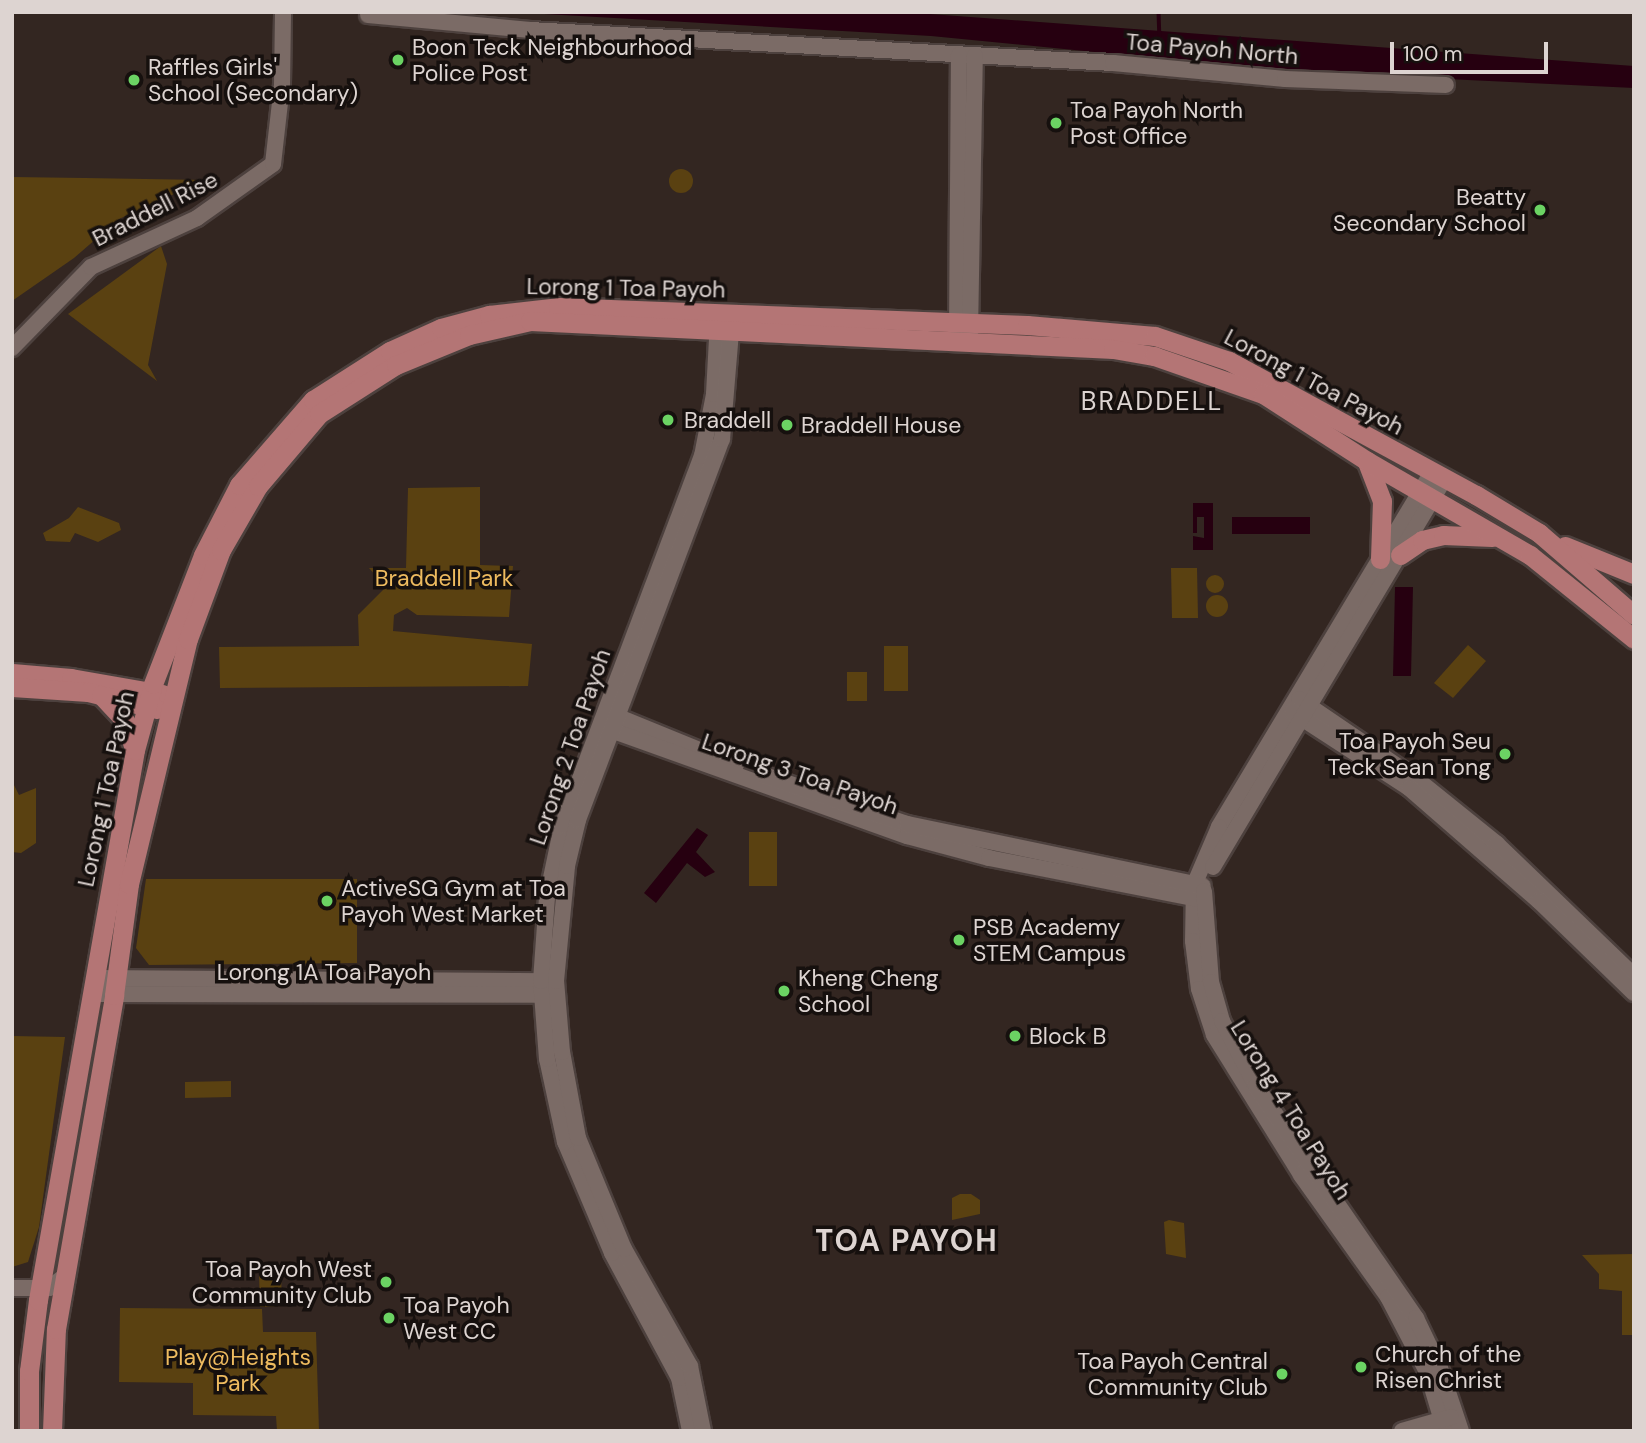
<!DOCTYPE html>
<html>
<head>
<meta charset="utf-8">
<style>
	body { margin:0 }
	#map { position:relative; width:1646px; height:1443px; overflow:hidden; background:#332621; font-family:"DM Sans",sans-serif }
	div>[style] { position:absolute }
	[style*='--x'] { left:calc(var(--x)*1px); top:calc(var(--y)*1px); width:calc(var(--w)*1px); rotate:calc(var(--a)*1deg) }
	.green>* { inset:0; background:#5a4111 }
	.round { border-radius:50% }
	.water>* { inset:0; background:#260010 }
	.stream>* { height:3.5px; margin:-1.75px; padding:0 1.75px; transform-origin:1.75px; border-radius:1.75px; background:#260010 }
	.roads { filter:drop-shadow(2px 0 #4d413e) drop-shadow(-2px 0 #4d413e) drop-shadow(0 2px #4d413e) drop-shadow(0 -2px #4d413e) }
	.minor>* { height:16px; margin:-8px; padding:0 8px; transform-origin:8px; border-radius:8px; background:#7b6b66 }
	.major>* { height:19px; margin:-9.5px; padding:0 9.5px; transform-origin:9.5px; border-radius:9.5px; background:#b47575 }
	.dots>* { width:19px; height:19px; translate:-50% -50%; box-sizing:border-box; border:4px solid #16100e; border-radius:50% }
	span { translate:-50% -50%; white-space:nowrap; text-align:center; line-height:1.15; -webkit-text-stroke:7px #16100e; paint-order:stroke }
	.poi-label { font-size:23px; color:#ddd4d1 }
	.left { translate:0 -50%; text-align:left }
	.right { translate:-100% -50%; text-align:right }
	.street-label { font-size:23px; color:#ddd4d1 }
	.park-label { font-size:23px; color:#eebb5f }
	.quarter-label { font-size:26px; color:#ddd4d1; letter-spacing:2px }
	.district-label { font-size:30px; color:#ddd4d1; font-weight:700; letter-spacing:2px }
	.frame { position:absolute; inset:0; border:14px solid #ddd4d1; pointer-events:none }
	.scale { position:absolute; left:1390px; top:42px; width:158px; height:32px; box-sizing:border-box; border:4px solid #ddd4d1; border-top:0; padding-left:9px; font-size:21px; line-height:24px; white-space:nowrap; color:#ddd4d1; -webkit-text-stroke:5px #16100e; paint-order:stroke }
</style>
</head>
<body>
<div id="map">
	<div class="green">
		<div class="round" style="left:669px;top:169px;width:24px;height:24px"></div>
		<div style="clip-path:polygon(12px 177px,85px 178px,205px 180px,119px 219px,74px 258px,12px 301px)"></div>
		<div style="clip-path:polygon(161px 246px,167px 264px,148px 365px,157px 381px,68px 314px)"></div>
		<div style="clip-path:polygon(480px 487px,480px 565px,513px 566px,509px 617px,417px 615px,407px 608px,394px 615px,393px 631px,532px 644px,528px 686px,220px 688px,219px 647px,359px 646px,358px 615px,386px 587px,369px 568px,406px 568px,408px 488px)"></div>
		<div style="clip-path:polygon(78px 507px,119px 523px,121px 530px,98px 542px,75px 533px,70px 542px,46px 541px,43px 533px,69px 518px)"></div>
		<div style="clip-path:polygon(1171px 568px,1197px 568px,1198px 618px,1172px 618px)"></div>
		<div class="round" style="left:1206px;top:575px;width:18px;height:18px"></div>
		<div class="round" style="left:1206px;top:595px;width:22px;height:22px"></div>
		<div style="clip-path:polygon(1468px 645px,1486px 661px,1453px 698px,1434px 683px)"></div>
		<div style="clip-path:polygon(884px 646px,908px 646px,908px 691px,884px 691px)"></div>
		<div style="clip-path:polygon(847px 672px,867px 672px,867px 701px,847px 701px)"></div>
		<div style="clip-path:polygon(12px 781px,19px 795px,36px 788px,36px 843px,21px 853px,12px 852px)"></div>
		<div style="clip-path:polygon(749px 832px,777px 832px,777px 886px,749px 886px)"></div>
		<div style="clip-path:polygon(146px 879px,357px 879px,357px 963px,149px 965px,136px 948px)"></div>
		<div style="clip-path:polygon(12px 1036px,65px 1037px,39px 1227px,28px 1262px,12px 1267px)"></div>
		<div style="clip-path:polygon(231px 1081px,231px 1097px,185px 1098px,185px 1082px)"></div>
		<div style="clip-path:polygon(960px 1194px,971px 1194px,980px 1200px,980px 1214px,952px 1220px,952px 1198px)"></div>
		<div style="clip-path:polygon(1169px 1220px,1184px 1223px,1186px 1258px,1166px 1254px,1164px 1222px)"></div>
		<div style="clip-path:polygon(1634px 1254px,1634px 1335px,1622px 1335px,1622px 1291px,1599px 1289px,1599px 1274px,1582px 1255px)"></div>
		<div style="clip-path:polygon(281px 1273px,282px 1306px,260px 1307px,259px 1274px)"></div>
		<div style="clip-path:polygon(120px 1308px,262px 1309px,263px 1332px,316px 1332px,319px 1431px,277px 1431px,276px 1416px,193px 1415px,193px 1383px,119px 1382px)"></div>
	</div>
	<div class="water">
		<div style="clip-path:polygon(509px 12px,930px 14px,1634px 66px,1634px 88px,1298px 72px,931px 36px)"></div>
		<div style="clip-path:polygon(1193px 503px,1213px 503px,1213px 550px,1193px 550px,1193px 536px,1204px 538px,1204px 517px,1197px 517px,1197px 533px,1193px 533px)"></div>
		<div style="clip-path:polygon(1232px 517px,1310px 517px,1310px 534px,1232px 534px)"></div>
		<div style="clip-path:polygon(1395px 587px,1413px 587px,1411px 676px,1393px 676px)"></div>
		<div style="clip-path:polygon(697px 828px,708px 835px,696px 852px,715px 872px,705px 877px,687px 863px,656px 903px,644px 893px)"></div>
	</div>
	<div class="stream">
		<div style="--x:1159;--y:12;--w:23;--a:88"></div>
	</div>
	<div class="roads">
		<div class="minor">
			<div style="--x:368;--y:15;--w:163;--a:5.3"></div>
			<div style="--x:530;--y:30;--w:584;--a:3.24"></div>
			<div style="--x:1113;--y:63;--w:173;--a:5.3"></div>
			<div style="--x:1285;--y:79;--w:161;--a:2.1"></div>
			<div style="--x:957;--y:333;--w:278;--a:-89.6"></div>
			<div style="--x:970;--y:333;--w:277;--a:-89"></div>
			<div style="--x:12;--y:348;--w:113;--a:-45.7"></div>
			<div style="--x:91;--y:267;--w:117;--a:-24.8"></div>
			<div style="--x:197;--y:218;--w:93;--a:-35.4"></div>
			<div style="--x:273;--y:164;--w:80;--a:-83.5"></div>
			<div style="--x:282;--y:85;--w:73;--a:-89.2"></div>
			<div style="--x:1432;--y:472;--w:414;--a:121"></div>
			<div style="--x:1219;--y:827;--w:63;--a:113.3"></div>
			<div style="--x:1194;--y:885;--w:56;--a:91"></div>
			<div style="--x:1193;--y:941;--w:48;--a:82.9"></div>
			<div style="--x:1199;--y:989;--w:48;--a:71.9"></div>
			<div style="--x:1214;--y:1035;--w:165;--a:58.1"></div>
			<div style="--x:1301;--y:1175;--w:150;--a:54.5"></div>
			<div style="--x:1388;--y:1297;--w:87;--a:62.5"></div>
			<div style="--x:1428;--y:1374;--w:59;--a:73.4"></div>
			<div style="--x:1299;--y:699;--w:145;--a:34.3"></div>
			<div style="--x:1419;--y:781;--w:100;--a:38.9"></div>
			<div style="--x:1497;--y:844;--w:190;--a:43.9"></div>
			<div style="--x:1292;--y:712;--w:140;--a:33"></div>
			<div style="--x:1409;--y:788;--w:172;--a:41"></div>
			<div style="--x:1539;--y:901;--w:132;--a:44.1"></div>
			<div style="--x:611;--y:714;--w:135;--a:22.2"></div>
			<div style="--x:605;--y:728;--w:321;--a:19.7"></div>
			<div style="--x:907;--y:836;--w:85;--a:15"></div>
			<div style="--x:989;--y:858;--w:219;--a:11.1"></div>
			<div style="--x:764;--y:775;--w:151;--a:18.9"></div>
			<div style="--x:907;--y:824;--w:302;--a:11.8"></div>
			<div style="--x:1213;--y:867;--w:453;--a:-59.2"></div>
			<div style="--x:1204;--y:891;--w:91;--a:85.6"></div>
			<div style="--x:1211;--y:982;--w:41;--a:74.2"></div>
			<div style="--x:1222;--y:1021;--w:73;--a:62.4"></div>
			<div style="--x:1256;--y:1086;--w:282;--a:55.4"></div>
			<div style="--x:1416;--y:1318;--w:55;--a:64.4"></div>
			<div style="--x:1440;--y:1368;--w:66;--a:71.6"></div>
			<div style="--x:95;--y:978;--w:456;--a:0.4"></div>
			<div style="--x:92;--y:994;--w:460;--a:0.1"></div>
			<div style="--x:12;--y:1288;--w:37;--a:0"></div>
			<div style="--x:49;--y:1288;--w:21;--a:-37"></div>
			<div style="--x:690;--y:1431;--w:54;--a:-101.7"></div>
			<div style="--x:679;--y:1378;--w:142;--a:-118.2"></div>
			<div style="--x:612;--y:1253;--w:121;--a:-112.9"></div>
			<div style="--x:565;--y:1142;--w:85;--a:-102.2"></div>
			<div style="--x:547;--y:1059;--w:78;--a:-94.4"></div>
			<div style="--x:541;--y:981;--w:84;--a:-85.9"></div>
			<div style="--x:547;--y:897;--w:73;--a:-78.1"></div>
			<div style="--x:562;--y:826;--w:396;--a:-69.3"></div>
			<div style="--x:702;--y:456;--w:63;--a:-79"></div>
			<div style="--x:714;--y:394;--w:74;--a:-86.9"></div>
			<div style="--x:703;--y:1431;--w:66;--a:-101.3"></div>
			<div style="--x:690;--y:1366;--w:134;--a:-119.4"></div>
			<div style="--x:624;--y:1249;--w:120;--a:-112.5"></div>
			<div style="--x:578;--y:1138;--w:87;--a:-100.5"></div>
			<div style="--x:562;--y:1052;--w:71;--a:-94.8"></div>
			<div style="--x:556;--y:981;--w:116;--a:-84.5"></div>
			<div style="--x:567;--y:866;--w:47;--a:-76.6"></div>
			<div style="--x:578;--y:820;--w:407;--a:-69.3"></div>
			<div style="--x:722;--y:439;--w:119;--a:-85.2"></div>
			<div style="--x:1402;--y:1431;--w:51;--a:-15.9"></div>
		</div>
		<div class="major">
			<div style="--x:1367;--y:462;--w:42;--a:69"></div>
			<div style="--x:1382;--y:501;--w:58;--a:92"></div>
			<div style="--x:1565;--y:546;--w:74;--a:22.1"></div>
			<div style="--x:1400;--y:555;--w:27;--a:-34"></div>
			<div style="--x:1422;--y:540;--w:22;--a:-13"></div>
			<div style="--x:1443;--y:535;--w:49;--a:2.3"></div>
			<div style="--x:12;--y:673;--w:59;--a:4.8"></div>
			<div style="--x:71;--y:678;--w:93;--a:9.9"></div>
			<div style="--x:12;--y:687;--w:76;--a:3.8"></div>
			<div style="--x:88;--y:692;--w:71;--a:13.8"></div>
			<div style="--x:101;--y:695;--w:35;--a:47"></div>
			<div style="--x:125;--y:721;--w:29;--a:72"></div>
			<div style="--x:29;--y:1431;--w:60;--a:-90"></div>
			<div style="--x:29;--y:1371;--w:72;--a:-82.8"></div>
			<div style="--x:38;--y:1300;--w:558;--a:-80"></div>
			<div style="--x:135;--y:750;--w:68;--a:-74.7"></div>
			<div style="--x:153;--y:684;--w:138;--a:-68.8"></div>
			<div style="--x:203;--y:555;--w:79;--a:-62.8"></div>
			<div style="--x:239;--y:485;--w:113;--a:-49"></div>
			<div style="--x:313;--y:400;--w:91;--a:-32.5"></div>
			<div style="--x:390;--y:351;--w:56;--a:-24.3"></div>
			<div style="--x:441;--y:328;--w:50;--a:-15.2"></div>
			<div style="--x:489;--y:315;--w:69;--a:-6.6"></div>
			<div style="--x:558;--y:307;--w:469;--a:2.2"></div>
			<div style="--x:1027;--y:325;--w:128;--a:4.9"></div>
			<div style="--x:1155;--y:336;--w:78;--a:18.7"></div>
			<div style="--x:1229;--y:361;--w:281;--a:28.5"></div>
			<div style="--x:1476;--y:495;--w:74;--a:31.1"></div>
			<div style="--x:1539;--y:533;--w:125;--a:40.8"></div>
			<div style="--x:52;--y:1431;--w:102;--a:-87.8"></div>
			<div style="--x:56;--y:1329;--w:339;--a:-80.1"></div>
			<div style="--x:114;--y:995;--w:112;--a:-82.3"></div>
			<div style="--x:129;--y:884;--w:252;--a:-76.5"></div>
			<div style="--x:188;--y:639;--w:95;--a:-69.7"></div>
			<div style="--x:221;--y:550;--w:74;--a:-60"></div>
			<div style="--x:258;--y:486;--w:94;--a:-49.7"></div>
			<div style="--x:319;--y:414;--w:91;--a:-32.5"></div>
			<div style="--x:396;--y:365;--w:79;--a:-22.3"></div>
			<div style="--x:469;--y:335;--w:63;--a:-12.9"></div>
			<div style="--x:530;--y:321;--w:584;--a:2.75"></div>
			<div style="--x:1113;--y:349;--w:42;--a:9.7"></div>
			<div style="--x:1154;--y:356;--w:115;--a:19.2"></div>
			<div style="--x:1263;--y:394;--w:124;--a:32.8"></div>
			<div style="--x:1367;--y:461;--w:188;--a:30"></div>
			<div style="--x:1530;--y:555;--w:134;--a:38.9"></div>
		</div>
	</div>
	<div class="dots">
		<div style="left:398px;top:60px;background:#6bd363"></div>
		<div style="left:134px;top:80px;background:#6bd363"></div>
		<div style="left:1056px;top:123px;background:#6bd363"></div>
		<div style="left:1540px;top:210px;background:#6bd363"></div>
		<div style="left:668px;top:420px;background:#6bd363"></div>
		<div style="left:787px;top:425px;background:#6bd363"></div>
		<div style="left:1505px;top:754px;background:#6bd363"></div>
		<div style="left:327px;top:901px;background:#6bd363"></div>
		<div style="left:959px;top:940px;background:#6bd363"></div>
		<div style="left:784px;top:991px;background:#6bd363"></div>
		<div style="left:1015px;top:1036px;background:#6bd363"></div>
		<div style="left:386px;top:1282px;background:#6bd363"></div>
		<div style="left:389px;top:1318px;background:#6bd363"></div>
		<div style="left:1361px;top:1367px;background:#6bd363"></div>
		<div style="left:1282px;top:1374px;background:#6bd363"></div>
	</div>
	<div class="poi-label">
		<span class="left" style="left:412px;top:60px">Boon Teck Neighbourhood<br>Police Post</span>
		<span class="left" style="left:148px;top:80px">Raffles Girls'<br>School (Secondary)</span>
		<span class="left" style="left:1070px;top:123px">Toa Payoh North<br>Post Office</span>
		<span class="right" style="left:1526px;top:210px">Beatty<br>Secondary School</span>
		<span class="left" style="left:684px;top:420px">Braddell</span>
		<span class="left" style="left:801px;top:425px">Braddell House</span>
		<span class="right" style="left:1491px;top:754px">Toa Payoh Seu<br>Teck Sean Tong</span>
		<span class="left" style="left:341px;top:901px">ActiveSG Gym at Toa<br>Payoh West Market</span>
		<span class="left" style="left:973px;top:940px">PSB Academy<br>STEM Campus</span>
		<span class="left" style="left:798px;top:991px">Kheng Cheng<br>School</span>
		<span class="left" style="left:1029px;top:1036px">Block B</span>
		<span class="right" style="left:372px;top:1282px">Toa Payoh West<br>Community Club</span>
		<span class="left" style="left:403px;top:1318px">Toa Payoh<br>West CC</span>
		<span class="left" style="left:1375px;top:1367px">Church of the<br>Risen Christ</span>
		<span class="right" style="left:1268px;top:1374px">Toa Payoh Central<br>Community Club</span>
	</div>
	<div class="street-label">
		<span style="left:1212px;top:49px;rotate:5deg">Toa Payoh North</span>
		<span style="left:155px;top:209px;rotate:-27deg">Braddell Rise</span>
		<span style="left:626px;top:288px;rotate:1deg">Lorong 1 Toa Payoh</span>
		<span style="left:1314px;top:382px;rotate:28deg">Lorong 1 Toa Payoh</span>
		<span style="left:570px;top:747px;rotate:-71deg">Lorong 2 Toa Payoh</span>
		<span style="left:800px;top:774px;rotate:19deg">Lorong 3 Toa Payoh</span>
		<span style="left:106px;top:789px;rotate:-78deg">Lorong 1 Toa Payoh</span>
		<span style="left:324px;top:972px">Lorong 1A Toa Payoh</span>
		<span style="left:1291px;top:1110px;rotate:58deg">Lorong 4 Toa Payoh</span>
	</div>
	<div class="park-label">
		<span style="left:444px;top:578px">Braddell Park</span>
		<span style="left:238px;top:1370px">Play@Heights<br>Park</span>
	</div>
	<div class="quarter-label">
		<span style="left:1152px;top:402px">BRADDELL</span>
	</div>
	<div class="district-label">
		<span style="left:907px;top:1241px">TOA PAYOH</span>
	</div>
	<div class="frame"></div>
	<div class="scale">100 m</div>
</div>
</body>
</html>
